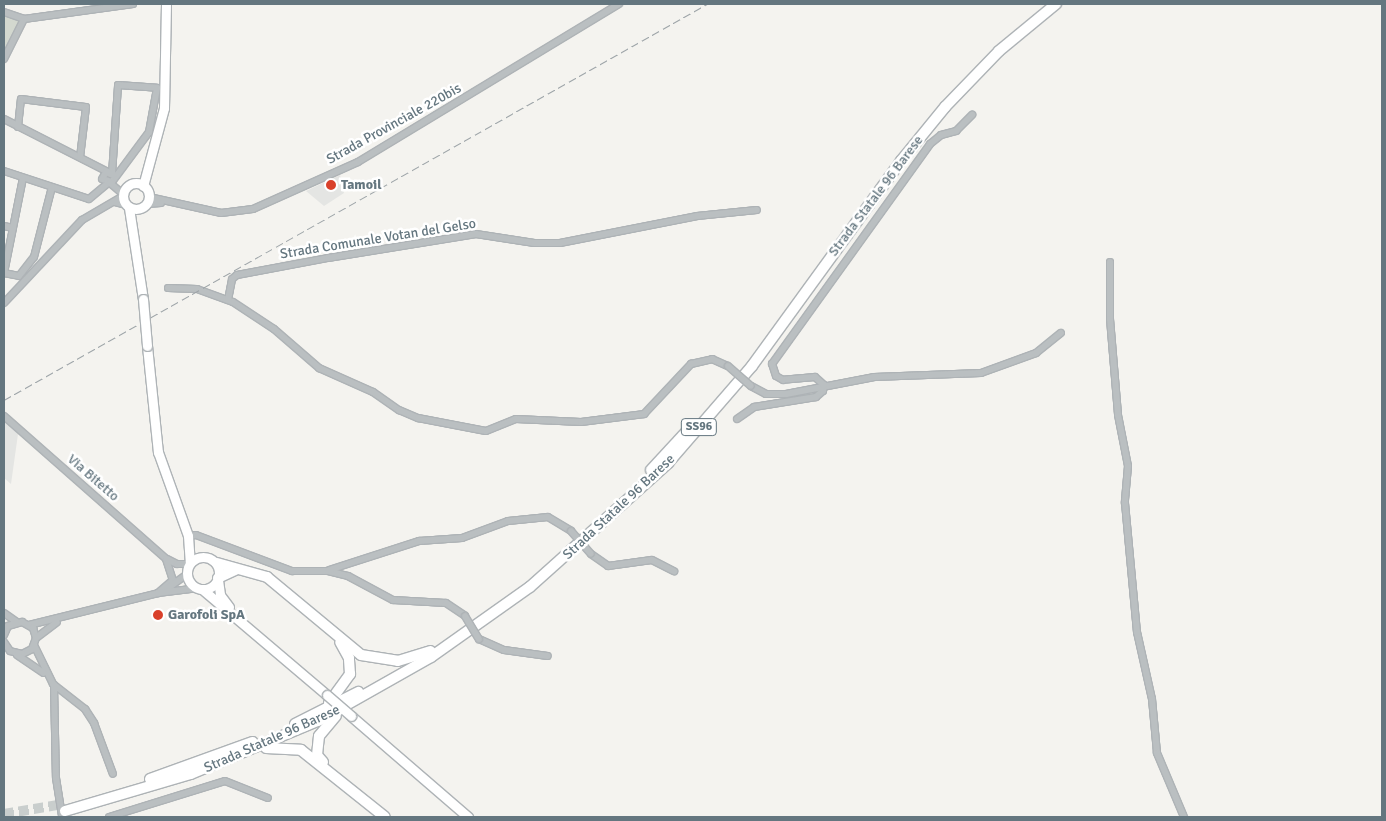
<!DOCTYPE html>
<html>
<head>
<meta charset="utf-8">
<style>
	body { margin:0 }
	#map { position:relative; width:1386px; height:821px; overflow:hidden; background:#f4f3ef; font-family:Signika,sans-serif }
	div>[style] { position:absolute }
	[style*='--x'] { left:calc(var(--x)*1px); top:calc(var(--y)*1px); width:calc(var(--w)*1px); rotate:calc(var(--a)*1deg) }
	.built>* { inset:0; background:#e4e5e3 }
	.green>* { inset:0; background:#d3d8cf }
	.highway-tunnel>* { height:10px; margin-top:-5px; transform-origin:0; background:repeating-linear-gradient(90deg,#c9cecd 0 10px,transparent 0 15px) }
	.roads { filter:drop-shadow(1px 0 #aeb3b6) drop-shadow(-1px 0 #aeb3b6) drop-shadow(0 1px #aeb3b6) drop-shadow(0 -1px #aeb3b6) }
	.minor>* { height:6px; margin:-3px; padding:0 3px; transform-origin:3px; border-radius:3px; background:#babfc1 }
	.major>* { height:9px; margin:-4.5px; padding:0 4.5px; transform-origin:4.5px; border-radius:4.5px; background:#fff }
	.major>.ring { margin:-4.5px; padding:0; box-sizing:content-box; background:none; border:9px solid #fff; border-radius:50% }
	.highway>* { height:10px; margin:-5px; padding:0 5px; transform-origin:5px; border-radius:5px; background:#fff }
	.rail>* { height:1px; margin-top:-0.5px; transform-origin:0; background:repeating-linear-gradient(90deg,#9ca3a7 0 8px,transparent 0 12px) }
	.bridges { filter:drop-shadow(1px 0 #aeb3b6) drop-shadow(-1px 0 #aeb3b6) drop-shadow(0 1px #aeb3b6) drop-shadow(0 -1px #aeb3b6) }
	.minor-bridge>* { height:6px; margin:-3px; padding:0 3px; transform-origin:3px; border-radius:3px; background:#babfc1 }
	.major-bridge>* { height:9px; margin:-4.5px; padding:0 4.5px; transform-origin:4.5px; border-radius:4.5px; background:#fff }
	.dots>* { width:14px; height:14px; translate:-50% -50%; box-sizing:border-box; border:2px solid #fff; border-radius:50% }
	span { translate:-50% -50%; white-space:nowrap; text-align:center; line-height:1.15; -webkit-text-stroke:5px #fff; paint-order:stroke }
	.shield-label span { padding:1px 4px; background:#fff; border:1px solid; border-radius:4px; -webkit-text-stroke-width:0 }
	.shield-label { font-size:12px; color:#64767f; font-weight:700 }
	.street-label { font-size:14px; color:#64767f }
	.poi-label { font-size:14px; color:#64767f; font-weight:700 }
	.left { translate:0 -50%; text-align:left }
	.frame { position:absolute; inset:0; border:5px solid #64767f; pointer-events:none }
</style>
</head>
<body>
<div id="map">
	<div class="built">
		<div style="clip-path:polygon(340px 175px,344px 193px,324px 206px,306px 191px)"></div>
		<div style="clip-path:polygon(4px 421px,18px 434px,11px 484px,4px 478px)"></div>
	</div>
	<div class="green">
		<div style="clip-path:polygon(4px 15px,20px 20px,4px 53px)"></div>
	</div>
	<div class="highway-tunnel">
		<div style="--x:4;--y:814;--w:61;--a:-9.5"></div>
	</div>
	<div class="roads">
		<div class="minor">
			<div style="--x:4;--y:12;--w:21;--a:19"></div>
			<div style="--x:24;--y:19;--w:110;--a:-7.8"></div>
			<div style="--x:4;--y:59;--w:45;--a:-63.4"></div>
			<div style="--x:4;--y:119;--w:117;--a:27"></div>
			<div style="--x:18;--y:127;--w:28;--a:-84"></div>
			<div style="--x:21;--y:99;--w:65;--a:7"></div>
			<div style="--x:86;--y:107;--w:50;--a:96.8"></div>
			<div style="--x:4;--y:171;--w:89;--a:18.2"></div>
			<div style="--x:89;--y:199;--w:25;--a:-40"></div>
			<div style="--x:112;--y:174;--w:89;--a:-86.1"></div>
			<div style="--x:118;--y:85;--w:39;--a:4"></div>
			<div style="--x:157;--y:88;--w:45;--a:100.3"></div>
			<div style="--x:149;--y:132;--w:62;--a:126.5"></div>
			<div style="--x:112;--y:182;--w:10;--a:-163"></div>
			<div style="--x:102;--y:179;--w:8;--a:-60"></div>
			<div style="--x:106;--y:172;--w:8;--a:23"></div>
			<div style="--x:110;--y:183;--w:17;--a:40"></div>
			<div style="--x:149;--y:197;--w:74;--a:12.5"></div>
			<div style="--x:221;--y:213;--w:32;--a:-7"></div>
			<div style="--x:253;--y:209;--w:115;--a:-24.1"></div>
			<div style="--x:358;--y:162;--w:305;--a:-31.2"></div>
			<div style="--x:115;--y:202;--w:11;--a:15"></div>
			<div style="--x:146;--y:204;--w:15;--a:-4"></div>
			<div style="--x:4;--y:226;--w:9;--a:13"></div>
			<div style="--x:1110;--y:262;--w:57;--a:90"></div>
			<div style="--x:1110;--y:319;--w:96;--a:85.2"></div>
			<div style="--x:1118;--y:415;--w:52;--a:78.9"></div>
			<div style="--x:1128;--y:466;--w:37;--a:95"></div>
			<div style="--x:1125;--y:503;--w:130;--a:84.7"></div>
			<div style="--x:1137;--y:632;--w:69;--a:77.4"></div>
			<div style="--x:1152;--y:699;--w:54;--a:84.7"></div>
			<div style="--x:1157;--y:753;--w:69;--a:67.1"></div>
			<div style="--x:4;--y:273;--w:15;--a:11"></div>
			<div style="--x:19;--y:276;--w:24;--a:-52"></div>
			<div style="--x:34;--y:257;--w:72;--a:-75.6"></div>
			<div style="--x:4;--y:273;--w:97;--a:-78.7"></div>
			<div style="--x:168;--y:288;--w:29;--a:2"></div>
			<div style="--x:197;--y:289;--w:38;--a:20"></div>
			<div style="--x:233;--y:302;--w:49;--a:33.4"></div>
			<div style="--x:274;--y:329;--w:60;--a:40.9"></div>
			<div style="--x:319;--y:368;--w:59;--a:24"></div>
			<div style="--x:373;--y:392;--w:32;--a:35"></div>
			<div style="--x:399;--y:410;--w:21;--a:23"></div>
			<div style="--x:418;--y:418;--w:69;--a:10.8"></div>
			<div style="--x:486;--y:431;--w:32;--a:-22"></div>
			<div style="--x:516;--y:419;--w:65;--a:2.6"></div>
			<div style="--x:581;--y:422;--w:64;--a:-7.2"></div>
			<div style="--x:644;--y:414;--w:69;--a:-46.8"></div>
			<div style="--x:691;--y:364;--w:22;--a:-13"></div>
			<div style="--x:712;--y:359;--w:17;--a:24"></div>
			<div style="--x:228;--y:300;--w:21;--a:-79"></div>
			<div style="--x:232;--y:279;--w:6;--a:-39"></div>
			<div style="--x:237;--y:275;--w:93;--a:-10.6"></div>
			<div style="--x:328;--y:258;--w:150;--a:-9.2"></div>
			<div style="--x:476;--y:234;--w:59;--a:8.8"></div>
			<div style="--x:534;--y:243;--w:26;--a:0"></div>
			<div style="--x:560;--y:243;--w:140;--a:-11.1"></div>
			<div style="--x:697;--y:216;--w:60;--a:-5.7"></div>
			<div style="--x:4;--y:303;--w:114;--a:-46.8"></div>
			<div style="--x:82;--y:220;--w:48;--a:-30.3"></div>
			<div style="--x:751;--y:386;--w:17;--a:28"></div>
			<div style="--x:766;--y:394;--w:20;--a:0"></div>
			<div style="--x:786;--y:394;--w:90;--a:-10.9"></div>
			<div style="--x:874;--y:377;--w:107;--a:-2.1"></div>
			<div style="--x:981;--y:373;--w:59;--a:-20"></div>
			<div style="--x:1036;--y:353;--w:32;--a:-39"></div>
			<div style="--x:4;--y:416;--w:216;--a:41.4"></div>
			<div style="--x:166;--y:559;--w:22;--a:72"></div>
			<div style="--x:173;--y:580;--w:20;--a:139"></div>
			<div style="--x:737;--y:419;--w:21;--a:-35"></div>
			<div style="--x:754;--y:407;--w:63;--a:-9.2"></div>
			<div style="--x:816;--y:397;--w:9;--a:-41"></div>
			<div style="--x:823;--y:391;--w:6;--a:-81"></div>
			<div style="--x:824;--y:385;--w:12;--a:-138"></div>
			<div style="--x:815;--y:377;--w:32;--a:175"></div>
			<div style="--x:783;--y:380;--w:8;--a:-150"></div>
			<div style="--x:776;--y:376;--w:13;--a:-108"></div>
			<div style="--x:772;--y:364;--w:271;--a:-54.3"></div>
			<div style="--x:930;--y:144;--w:14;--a:-39"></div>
			<div style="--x:941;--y:135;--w:16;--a:-15"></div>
			<div style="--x:956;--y:131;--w:23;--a:-45"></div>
			<div style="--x:188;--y:536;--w:8;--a:-7"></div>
			<div style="--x:196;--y:535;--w:103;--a:20.6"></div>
			<div style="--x:292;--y:571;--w:36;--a:0"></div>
			<div style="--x:328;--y:571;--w:21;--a:14"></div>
			<div style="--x:348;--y:576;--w:51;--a:28.1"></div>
			<div style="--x:393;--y:600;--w:53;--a:3.2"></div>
			<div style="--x:446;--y:603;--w:23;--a:34"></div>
			<div style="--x:591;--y:554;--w:21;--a:35"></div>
			<div style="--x:608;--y:566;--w:44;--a:-7.8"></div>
			<div style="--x:652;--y:560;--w:25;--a:27"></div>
			<div style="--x:167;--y:559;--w:11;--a:27"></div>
			<div style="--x:177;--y:564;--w:13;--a:0"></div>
			<div style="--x:329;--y:570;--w:95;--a:-17.9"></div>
			<div style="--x:419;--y:541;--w:43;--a:-4"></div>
			<div style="--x:462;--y:538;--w:49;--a:-20.3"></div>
			<div style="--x:508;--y:521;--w:40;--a:-5.7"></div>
			<div style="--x:548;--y:517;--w:27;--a:31"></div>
			<div style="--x:168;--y:588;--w:24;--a:-36"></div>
			<div style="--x:4;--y:613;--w:16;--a:35"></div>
			<div style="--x:29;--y:625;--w:133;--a:-13.9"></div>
			<div style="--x:158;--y:593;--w:41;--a:-7"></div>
			<div style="--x:4;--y:635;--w:10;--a:-66"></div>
			<div style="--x:8;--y:626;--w:15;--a:-16"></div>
			<div style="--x:22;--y:622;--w:13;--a:29"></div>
			<div style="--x:33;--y:628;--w:10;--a:73"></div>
			<div style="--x:36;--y:638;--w:12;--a:110"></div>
			<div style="--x:32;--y:649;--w:11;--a:153"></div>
			<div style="--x:22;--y:654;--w:12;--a:-166"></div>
			<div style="--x:10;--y:651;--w:11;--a:-124"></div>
			<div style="--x:36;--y:638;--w:26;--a:-37"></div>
			<div style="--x:479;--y:639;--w:27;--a:24"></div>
			<div style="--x:504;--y:650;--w:44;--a:7.8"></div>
			<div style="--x:34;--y:645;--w:43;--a:64"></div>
			<div style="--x:53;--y:684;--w:41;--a:38"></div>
			<div style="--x:85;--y:709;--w:17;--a:57"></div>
			<div style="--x:94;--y:723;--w:54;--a:69.6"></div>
			<div style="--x:17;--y:655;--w:32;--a:34"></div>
			<div style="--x:54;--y:685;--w:93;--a:88.8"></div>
			<div style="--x:56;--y:778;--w:39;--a:81"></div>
			<div style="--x:109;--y:817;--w:121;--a:-17.2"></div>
			<div style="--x:225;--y:781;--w:46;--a:21.6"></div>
		</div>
		<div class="major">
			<div class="ring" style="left:123px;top:183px;width:17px;height:17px"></div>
			<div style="--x:143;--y:186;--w:81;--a:-74.9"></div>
			<div style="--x:164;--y:108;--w:104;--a:-88.9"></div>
			<div style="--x:129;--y:208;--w:92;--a:81.3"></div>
			<div style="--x:147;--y:346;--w:107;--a:84.1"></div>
			<div style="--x:158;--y:452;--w:89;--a:70.3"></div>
			<div style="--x:188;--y:536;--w:27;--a:86"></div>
			<div class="ring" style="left:187px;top:557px;width:23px;height:23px"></div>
			<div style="--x:218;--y:580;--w:15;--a:82"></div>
			<div style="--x:220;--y:595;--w:15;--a:53"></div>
			<div style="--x:202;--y:589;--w:164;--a:40.3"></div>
			<div style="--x:351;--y:716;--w:155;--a:40.8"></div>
		</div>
		<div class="highway">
			<div style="--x:651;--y:470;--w:53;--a:-47.3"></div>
			<div style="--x:217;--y:563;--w:52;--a:15.6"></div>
			<div style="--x:267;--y:577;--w:122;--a:39.7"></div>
			<div style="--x:361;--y:655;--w:37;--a:9"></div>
			<div style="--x:398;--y:661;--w:34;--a:-17"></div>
			<div style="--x:218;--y:578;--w:19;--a:-25"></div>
			<div style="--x:329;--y:703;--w:36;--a:-54"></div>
			<div style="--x:350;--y:674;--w:16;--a:-94"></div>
			<div style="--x:349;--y:658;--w:18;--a:-119"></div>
			<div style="--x:295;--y:724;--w:71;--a:-26.9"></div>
			<div style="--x:266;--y:748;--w:35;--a:3"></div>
			<div style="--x:301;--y:750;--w:107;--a:38.6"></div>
			<div style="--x:323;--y:762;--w:9;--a:-131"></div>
			<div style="--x:317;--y:755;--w:19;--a:-84"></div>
			<div style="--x:319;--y:736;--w:26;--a:-50"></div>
			<div style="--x:150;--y:779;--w:109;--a:-19.9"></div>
			<div style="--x:65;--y:811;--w:131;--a:-16.4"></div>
			<div style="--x:191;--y:774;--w:138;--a:-22.7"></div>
			<div style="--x:318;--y:721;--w:130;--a:-29.5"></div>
			<div style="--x:431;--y:657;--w:121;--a:-35.3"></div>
			<div style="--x:530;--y:587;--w:186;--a:-41.9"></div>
			<div style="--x:668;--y:463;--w:128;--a:-49.1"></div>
			<div style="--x:752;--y:366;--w:253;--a:-54"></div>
			<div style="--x:901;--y:161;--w:70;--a:-50.8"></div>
			<div style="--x:945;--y:107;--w:78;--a:-46"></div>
			<div style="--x:999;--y:51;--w:74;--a:-39.5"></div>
		</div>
	</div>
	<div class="rail">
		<div style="--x:4;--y:400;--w:807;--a:-29.39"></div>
	</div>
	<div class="bridges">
		<div class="minor-bridge">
			<div style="--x:728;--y:366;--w:30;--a:41"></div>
			<div style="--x:571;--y:531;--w:30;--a:49"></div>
			<div style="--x:465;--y:616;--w:27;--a:59"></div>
		</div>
		<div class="major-bridge">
			<div style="--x:143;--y:299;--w:47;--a:85.1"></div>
			<div style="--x:327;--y:695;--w:32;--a:41"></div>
		</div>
	</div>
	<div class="dots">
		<div style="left:331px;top:185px;background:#d9402a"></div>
		<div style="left:158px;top:615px;background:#d9402a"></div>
	</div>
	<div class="shield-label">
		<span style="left:699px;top:427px">SS96</span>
	</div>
	<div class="street-label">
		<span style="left:394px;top:124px;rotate:-29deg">Strada Provinciale 220bis</span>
		<span style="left:876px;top:196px;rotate:-53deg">Strada Statale 96 Barese</span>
		<span style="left:378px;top:239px;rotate:-9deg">Strada Comunale Votan del Gelso</span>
		<span style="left:93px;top:478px;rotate:41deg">Via Bitetto</span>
		<span style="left:619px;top:507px;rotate:-43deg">Strada Statale 96 Barese</span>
		<span style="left:272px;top:739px;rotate:-24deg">Strada Statale 96 Barese</span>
	</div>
	<div class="poi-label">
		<span class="left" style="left:341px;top:185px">Tamoil</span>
		<span class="left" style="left:168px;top:615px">Garofoli SpA</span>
	</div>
	<div class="frame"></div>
</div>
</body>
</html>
